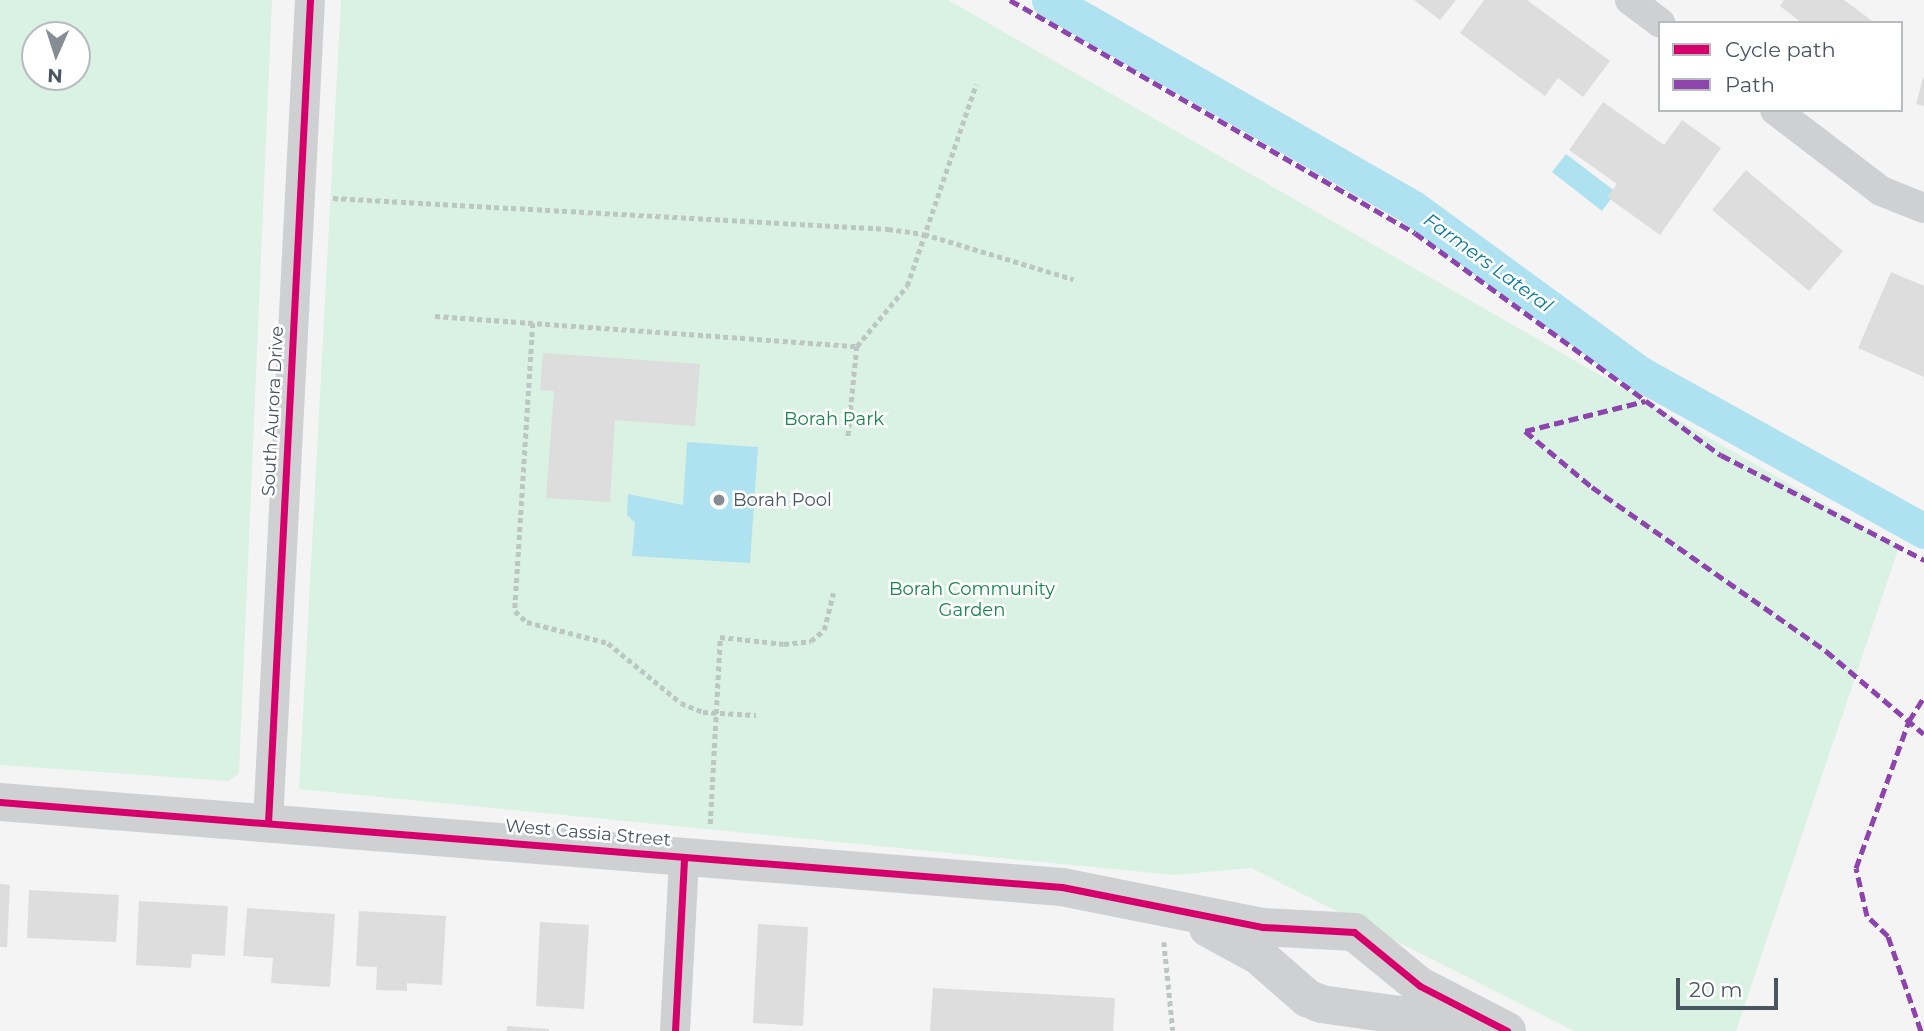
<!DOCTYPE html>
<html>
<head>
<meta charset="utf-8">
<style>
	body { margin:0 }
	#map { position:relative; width:1924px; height:1031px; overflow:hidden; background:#f4f4f4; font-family:Montserrat,sans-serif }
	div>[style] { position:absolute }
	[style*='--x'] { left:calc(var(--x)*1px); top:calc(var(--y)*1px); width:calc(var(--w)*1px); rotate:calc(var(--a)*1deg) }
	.green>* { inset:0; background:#d9f2e3 }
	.water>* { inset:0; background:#aee2f0 }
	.canal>* { height:35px; margin:-17.5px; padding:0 17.5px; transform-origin:17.5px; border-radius:17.5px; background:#aee2f0 }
	.building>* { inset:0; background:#ddddde }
	.path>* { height:4.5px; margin-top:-2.25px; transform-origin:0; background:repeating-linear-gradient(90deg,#bcc7c4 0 5px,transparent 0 8.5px) }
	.minor>* { height:30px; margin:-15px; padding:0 15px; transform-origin:15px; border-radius:15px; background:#ced0d2 }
	.tertiary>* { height:38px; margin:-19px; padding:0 19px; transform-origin:19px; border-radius:19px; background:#ced0d2 }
	.quiet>* { height:5px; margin-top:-2.5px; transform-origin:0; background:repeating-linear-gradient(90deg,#8e44ad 0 10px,transparent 0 15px) }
	.cycleway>* { height:7px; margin:-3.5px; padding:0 3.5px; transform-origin:3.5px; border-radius:3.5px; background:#d6006c }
	.dots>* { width:19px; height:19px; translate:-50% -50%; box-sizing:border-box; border:4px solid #fff; border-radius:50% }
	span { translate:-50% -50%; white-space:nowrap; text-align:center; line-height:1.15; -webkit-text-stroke:5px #fff; paint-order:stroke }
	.street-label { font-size:18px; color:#4a5661 }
	.park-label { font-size:18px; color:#17864f }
	.poi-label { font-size:18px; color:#4a5661 }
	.left { translate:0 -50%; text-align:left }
	.water-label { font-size:19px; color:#0c7c9b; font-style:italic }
	.legend { position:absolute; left:1658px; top:21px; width:245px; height:91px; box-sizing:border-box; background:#fff; border:2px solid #b7bbc0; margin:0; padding:9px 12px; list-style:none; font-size:21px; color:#4a5661 }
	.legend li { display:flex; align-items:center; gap:14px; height:35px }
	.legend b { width:35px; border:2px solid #b7bbc0 }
	.north { position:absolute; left:21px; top:21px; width:70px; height:70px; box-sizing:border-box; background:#fff; border:2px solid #b7bbc0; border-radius:50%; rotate:183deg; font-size:19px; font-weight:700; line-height:28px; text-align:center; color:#4a5661 }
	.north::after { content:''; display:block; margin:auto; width:24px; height:32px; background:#868d94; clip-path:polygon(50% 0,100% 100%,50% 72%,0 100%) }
	.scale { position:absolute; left:1676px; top:978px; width:102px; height:32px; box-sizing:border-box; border:4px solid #4a5661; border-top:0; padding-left:9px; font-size:21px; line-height:24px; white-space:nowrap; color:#4a5661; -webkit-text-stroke:5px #fff; paint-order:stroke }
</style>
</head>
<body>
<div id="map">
	<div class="green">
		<div style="clip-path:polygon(evenodd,0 0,272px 0,239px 773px,229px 781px,0 765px,0 0,35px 35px,77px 35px,77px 77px,35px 77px,35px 35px)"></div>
		<div style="clip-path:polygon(341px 0,948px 0,1899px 547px,1736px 1031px,1574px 1031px,1251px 868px,1174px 875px,299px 789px)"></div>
	</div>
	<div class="water">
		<div style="clip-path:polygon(1566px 154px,1616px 192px,1602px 211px,1552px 172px)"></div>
		<div style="clip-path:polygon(687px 442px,758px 447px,750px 563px,632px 556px,635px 523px,627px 515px,628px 494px,683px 505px)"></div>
	</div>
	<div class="canal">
		<div style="--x:1049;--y:0;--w:419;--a:29.7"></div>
		<div style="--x:1413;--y:208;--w:282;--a:36.1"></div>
		<div style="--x:1641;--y:374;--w:324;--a:29"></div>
	</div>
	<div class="building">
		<div style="clip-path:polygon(1414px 0,1456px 0,1440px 20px)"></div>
		<div style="clip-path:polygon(1484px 0,1527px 0,1610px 61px,1583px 97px,1558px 78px,1545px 96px,1460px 33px)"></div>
		<div style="clip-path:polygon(1784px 0,1844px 0,1875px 23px,1802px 23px,1780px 6px)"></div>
		<div style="clip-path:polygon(1923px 78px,1924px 78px,1924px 106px,1916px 104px)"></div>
		<div style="clip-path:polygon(1603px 102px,1664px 145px,1682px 120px,1721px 148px,1660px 235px,1607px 197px,1617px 184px,1569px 150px)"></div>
		<div style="clip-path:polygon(1746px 170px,1843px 251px,1809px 291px,1712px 210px)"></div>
		<div style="clip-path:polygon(1891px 272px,1924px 286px,1924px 377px,1858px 348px)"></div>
		<div style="clip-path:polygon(543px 353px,700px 364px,695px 426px,615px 420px,610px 502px,546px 498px,554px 391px,540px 390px)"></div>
		<div style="clip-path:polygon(0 884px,10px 885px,7px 947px,0 947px)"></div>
		<div style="clip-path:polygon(29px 890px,119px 895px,116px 942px,27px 938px)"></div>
		<div style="clip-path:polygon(139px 901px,228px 906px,225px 956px,192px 954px,191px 968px,136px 965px)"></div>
		<div style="clip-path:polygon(247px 908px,335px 914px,330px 987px,271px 983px,273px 958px,243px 956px)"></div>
		<div style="clip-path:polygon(359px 911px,446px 916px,442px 985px,407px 983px,407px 991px,376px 990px,377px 967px,356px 966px)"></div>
		<div style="clip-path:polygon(540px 922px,589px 925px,584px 1009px,536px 1006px)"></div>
		<div style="clip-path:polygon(758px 924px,808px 927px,803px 1026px,753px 1023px)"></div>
		<div style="clip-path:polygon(933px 988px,1115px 998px,1113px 1031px,930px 1031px)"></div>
		<div style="clip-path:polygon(507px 1026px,549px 1029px,549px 1031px,507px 1031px)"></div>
	</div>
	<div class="path">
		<div style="--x:333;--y:198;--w:556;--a:3.2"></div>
		<div style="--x:888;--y:229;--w:36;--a:8"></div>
		<div style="--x:924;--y:234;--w:156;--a:16.8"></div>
		<div style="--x:435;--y:316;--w:423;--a:4.1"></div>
		<div style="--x:857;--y:346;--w:92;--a:95.6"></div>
		<div style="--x:533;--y:323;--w:289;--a:93.6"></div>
		<div style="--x:515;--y:611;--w:16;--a:43"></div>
		<div style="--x:527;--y:622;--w:84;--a:14.5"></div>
		<div style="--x:608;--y:643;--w:94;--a:39.4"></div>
		<div style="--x:681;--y:703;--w:24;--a:22"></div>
		<div style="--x:703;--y:712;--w:53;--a:3.2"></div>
		<div style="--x:857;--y:346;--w:78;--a:-50.2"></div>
		<div style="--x:907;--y:286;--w:213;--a:-71.1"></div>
		<div style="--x:710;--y:824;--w:187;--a:-86.9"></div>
		<div style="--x:720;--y:637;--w:64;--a:6.2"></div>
		<div style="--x:784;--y:644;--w:27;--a:-6"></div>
		<div style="--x:811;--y:641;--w:17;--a:-40"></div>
		<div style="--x:824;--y:630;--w:38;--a:-76"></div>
		<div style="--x:1164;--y:942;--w:89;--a:84.2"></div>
	</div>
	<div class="minor">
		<div style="--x:1630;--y:0;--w:38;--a:37"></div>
		<div style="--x:1775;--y:110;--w:133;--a:37.4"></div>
		<div style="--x:1881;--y:191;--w:46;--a:21.6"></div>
		<div style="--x:268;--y:823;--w:824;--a:-87.08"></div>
		<div style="--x:675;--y:1031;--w:174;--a:-87"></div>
	</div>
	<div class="tertiary">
		<div style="--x:0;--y:802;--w:1065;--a:4.58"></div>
		<div style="--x:1062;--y:887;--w:205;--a:11.3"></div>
		<div style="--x:1263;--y:927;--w:91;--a:3.1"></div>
		<div style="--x:1354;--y:932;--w:85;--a:39.3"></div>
		<div style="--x:1420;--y:986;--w:98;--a:27.3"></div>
		<div style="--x:1208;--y:928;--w:58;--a:28.8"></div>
		<div style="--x:1259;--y:956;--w:64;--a:41.2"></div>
		<div style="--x:1307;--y:998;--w:15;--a:23"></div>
		<div style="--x:1321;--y:1004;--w:100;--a:8"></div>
		<div style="--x:1420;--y:1018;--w:51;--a:14.9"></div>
	</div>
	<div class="quiet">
		<div style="--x:1010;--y:0;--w:467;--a:29.9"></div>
		<div style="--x:1415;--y:233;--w:378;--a:36"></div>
		<div style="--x:1721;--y:455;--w:229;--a:27.3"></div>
		<div style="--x:1525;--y:431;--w:87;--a:39.9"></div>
		<div style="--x:1592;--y:487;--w:286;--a:35"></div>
		<div style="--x:1826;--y:651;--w:128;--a:40.3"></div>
		<div style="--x:1525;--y:431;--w:124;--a:-14"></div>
		<div style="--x:1921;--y:1031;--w:101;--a:-109.2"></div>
		<div style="--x:1888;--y:936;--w:29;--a:-136"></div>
		<div style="--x:1867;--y:916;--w:49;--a:-102.9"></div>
		<div style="--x:1856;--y:868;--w:156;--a:-70.2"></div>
		<div style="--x:1909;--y:721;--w:28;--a:-58"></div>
	</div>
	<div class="cycleway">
		<div style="--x:0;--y:802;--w:1065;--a:4.58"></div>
		<div style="--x:1062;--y:887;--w:205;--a:11.3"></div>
		<div style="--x:1263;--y:927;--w:91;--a:3.1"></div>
		<div style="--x:1354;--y:932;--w:85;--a:39.3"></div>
		<div style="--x:1420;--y:986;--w:98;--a:27.3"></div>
		<div style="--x:268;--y:823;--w:824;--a:-87.08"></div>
		<div style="--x:675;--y:1031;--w:174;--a:-87"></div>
	</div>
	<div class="dots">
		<div style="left:719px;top:500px;background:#868d94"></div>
	</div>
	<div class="street-label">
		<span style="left:273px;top:411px;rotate:-87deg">South Aurora Drive</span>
		<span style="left:588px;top:833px;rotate:5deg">West Cassia Street</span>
	</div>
	<div class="park-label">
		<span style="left:834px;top:419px">Borah Park</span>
		<span style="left:972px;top:600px">Borah Community<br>Garden</span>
	</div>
	<div class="poi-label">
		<span class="left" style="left:733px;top:500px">Borah Pool</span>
	</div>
	<div class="water-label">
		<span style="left:1488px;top:263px;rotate:36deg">Farmers Lateral</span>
	</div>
	<ul class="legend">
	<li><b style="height:9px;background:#d6006c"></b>Cycle path</li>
	<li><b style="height:9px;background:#8e44ad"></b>Path</li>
	</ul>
	<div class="north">N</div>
	<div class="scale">20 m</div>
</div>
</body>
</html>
